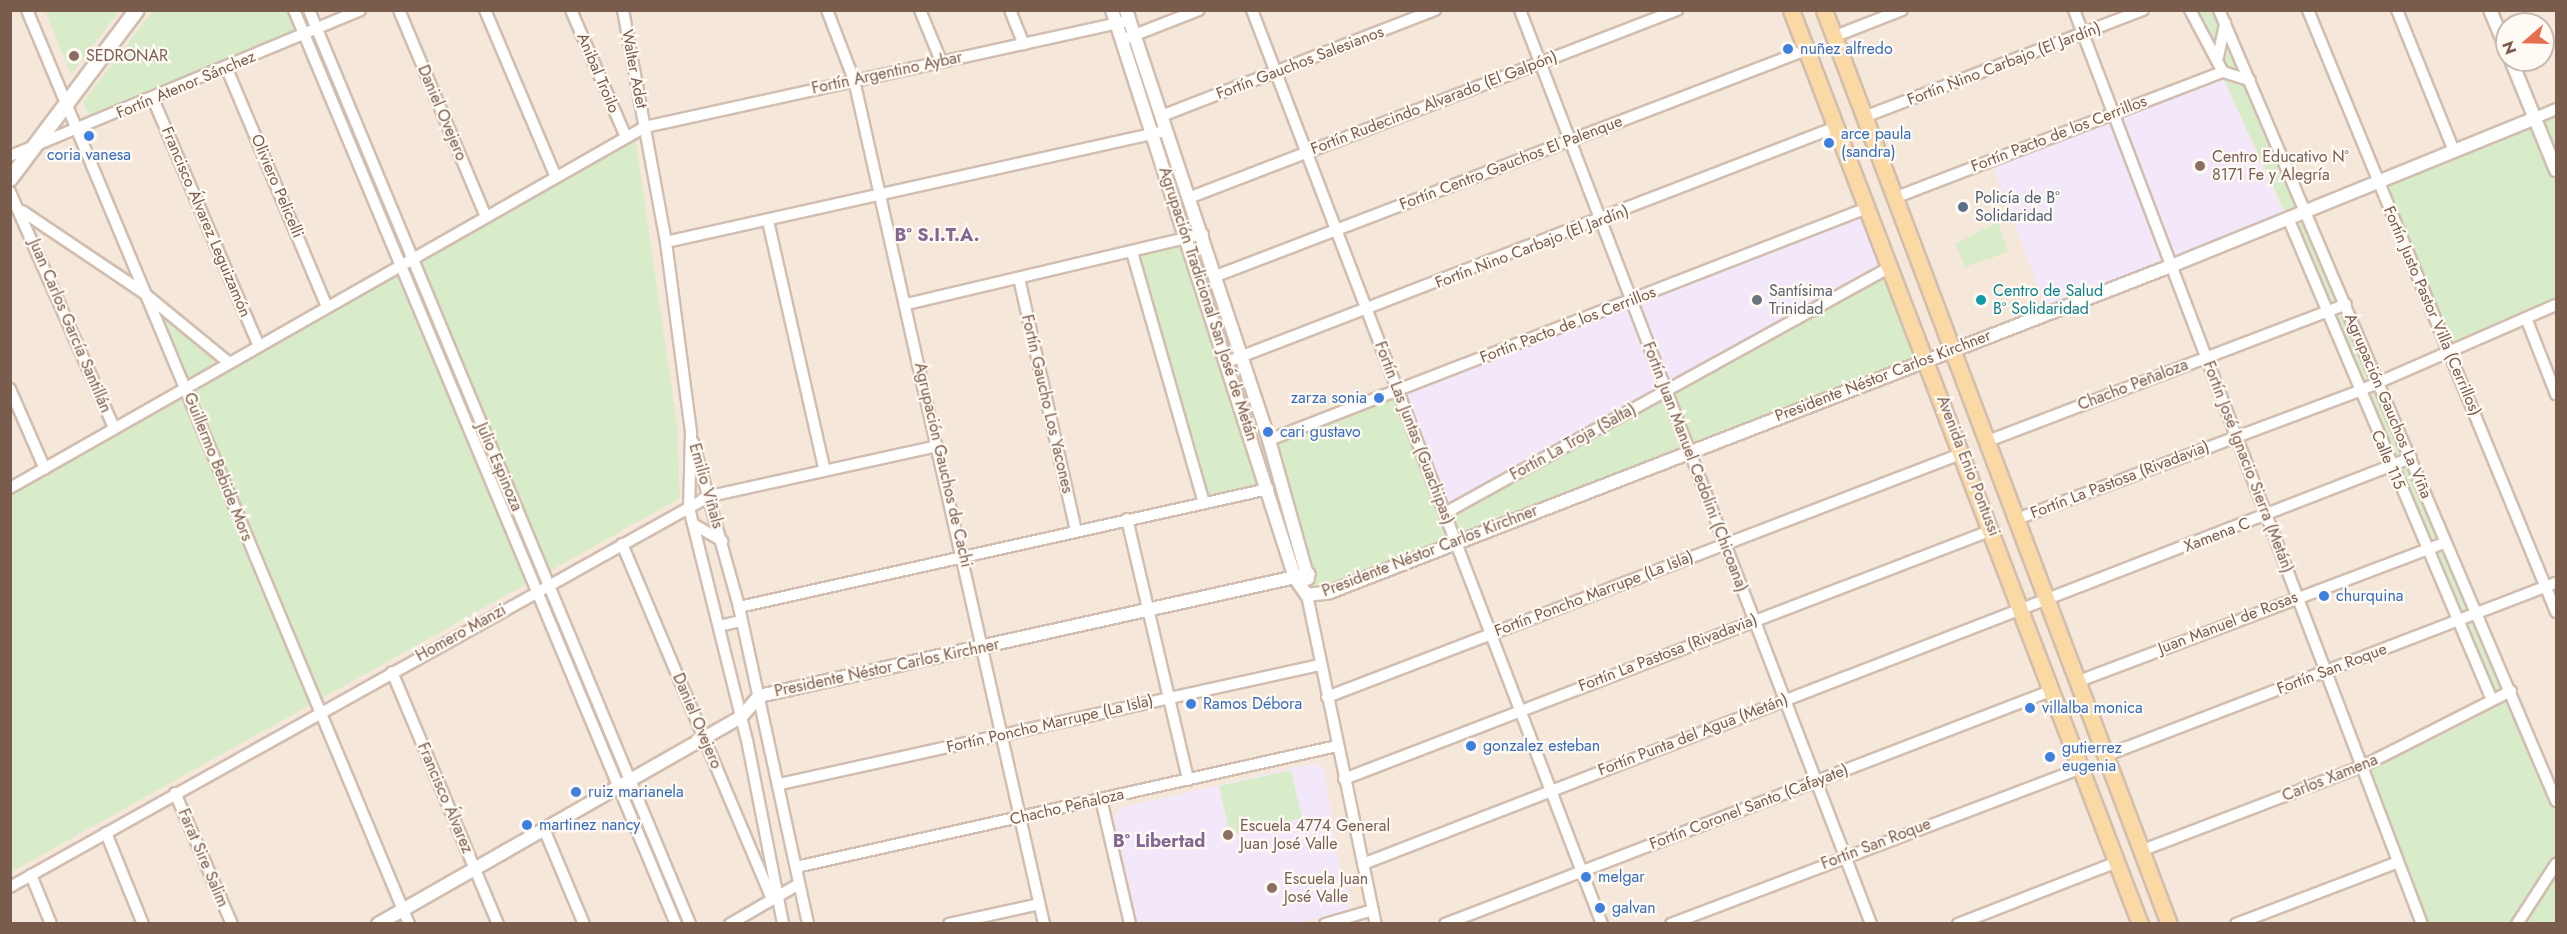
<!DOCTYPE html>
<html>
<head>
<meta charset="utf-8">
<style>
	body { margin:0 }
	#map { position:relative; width:2567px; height:934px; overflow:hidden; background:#fdf6ec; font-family:Jost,sans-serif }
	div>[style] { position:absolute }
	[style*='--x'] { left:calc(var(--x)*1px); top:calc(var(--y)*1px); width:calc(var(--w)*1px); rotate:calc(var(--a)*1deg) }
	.residential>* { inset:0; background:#f5e8da }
	.education>* { inset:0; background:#f3e8fa }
	.green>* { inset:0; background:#d8ecc9 }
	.roads { filter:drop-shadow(2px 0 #d1beb0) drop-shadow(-2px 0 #d1beb0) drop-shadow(0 2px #d1beb0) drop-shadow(0 -2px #d1beb0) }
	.minor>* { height:10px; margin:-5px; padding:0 5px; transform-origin:5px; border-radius:5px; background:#fff }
	.tertiary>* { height:12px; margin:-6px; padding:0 6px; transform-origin:6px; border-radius:6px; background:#fff }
	.secondary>* { height:14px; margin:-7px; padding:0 7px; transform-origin:7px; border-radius:7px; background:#fff }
	.primary>* { height:15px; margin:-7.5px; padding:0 7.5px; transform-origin:7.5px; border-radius:7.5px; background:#fbd9a5 }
	.dots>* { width:16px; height:16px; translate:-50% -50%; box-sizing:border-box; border:3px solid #fffaf3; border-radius:50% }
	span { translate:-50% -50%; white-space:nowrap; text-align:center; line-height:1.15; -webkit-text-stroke:4.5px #fffaf3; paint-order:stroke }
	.shop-label { font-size:16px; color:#366cbe }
	.left { translate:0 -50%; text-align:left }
	.right { translate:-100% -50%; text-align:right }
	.education-label { font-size:16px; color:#785e54 }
	.street-label { font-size:16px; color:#7a5c4d }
	.service-label { font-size:16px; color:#4e5e75 }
	.worship-label { font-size:16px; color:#5b616d }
	.culture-label { font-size:16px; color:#0d838f }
	.neighbourhood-label { font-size:18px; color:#846695; font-weight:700 }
	.frame { position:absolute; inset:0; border:12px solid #7a5c4d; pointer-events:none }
	.north { position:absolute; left:2495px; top:12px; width:60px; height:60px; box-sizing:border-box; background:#fffaf3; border:2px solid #cabbb1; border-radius:50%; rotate:250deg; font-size:16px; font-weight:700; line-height:24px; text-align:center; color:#7a5c4d }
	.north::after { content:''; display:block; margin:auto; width:21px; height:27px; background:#e76f51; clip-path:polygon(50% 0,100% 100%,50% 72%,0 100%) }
</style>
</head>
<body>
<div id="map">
	<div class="residential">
		<div style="clip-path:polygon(evenodd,10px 11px,2556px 11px,2556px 923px,11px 923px,10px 11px,2507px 24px,2543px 24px,2543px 60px,2507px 60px,2507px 24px)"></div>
	</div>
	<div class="education">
		<div style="clip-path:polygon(2223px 78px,2285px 216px,2173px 260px,2117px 116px)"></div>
		<div style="clip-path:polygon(2110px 117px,2166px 263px,2047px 310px,1992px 163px)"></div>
		<div style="clip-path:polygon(1866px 209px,1889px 267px,1445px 513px,1396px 389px)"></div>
		<div style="clip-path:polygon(1314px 763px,1324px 769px,1339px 863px,1352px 900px,1348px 910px,1297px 923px,1138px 923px,1114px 817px,1120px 808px)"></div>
	</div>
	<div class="green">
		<div style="clip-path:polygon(45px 11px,119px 11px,71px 74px)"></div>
		<div style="clip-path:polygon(153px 11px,287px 11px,295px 29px,90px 118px,83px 102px)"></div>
		<div style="clip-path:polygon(2192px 11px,2218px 11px,2302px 209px,2287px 216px)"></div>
		<div style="clip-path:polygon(2556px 109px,2556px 170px,2535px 118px)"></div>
		<div style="clip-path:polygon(2534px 120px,2556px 175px,2556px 303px,2451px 347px,2381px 182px)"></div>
		<div style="clip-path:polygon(635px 136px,677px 425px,680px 498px,11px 872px,10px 493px)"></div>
		<div style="clip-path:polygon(2305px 212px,2556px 802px,2556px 923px,2424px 924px,2366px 767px,2492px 703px,2289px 219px)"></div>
		<div style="clip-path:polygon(1998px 222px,2008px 252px,1965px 267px,1955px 244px)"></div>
		<div style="clip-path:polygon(1187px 238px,1268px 489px,1204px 503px,1132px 252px)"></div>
		<div style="clip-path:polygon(1888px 270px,1923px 357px,1691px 447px,1670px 391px)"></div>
		<div style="clip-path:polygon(151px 302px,224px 361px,187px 383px)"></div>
		<div style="clip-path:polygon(1396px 389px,1457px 542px,1330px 592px,1312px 591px,1269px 440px)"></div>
		<div style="clip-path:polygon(1663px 395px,1685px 450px,1459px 537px,1449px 514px)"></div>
		<div style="clip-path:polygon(1291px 770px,1302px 818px,1230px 835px,1219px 786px)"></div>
	</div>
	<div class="roads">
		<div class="minor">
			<div style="--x:27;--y:10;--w:991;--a:67.32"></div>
			<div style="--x:294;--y:10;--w:991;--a:67.32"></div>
			<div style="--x:309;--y:10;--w:990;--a:67.37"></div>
			<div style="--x:399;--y:10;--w:222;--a:67.2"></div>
			<div style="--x:485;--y:10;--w:179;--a:67"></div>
			<div style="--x:571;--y:10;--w:136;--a:66.6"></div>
			<div style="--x:623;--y:10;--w:236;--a:79.5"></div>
			<div style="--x:666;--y:242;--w:193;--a:82.5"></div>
			<div style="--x:691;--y:433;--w:75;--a:91.5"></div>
			<div style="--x:689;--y:508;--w:239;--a:76"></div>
			<div style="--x:747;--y:740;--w:187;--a:78.9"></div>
			<div style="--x:827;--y:10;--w:75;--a:68.9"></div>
			<div style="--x:854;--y:80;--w:865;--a:77.31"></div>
			<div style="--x:920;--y:10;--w:55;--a:67.6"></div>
			<div style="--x:1010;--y:10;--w:37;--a:68"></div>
			<div style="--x:1252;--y:10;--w:979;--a:69.05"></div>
			<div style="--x:1520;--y:10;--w:979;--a:68.99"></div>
			<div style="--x:2074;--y:10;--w:978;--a:69.16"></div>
			<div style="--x:2190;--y:10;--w:70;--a:62"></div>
			<div style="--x:2223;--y:72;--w:28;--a:17"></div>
			<div style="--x:2219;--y:10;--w:860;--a:66.92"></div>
			<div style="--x:2308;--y:10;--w:651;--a:67.61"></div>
			<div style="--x:2397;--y:10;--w:152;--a:68"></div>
			<div style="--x:1833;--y:37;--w:74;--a:-21.4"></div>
			<div style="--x:1127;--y:38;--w:77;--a:-21.3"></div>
			<div style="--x:2218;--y:57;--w:35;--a:-78"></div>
			<div style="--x:227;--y:69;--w:255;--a:67.2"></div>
			<div style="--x:153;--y:99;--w:267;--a:66.8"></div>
			<div style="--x:1164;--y:115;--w:291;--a:-21.2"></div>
			<div style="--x:1864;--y:117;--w:299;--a:-21"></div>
			<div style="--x:2535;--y:118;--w:23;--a:-23"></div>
			<div style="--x:10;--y:156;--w:379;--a:-22.6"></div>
			<div style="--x:10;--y:192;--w:258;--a:66.2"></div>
			<div style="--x:1191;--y:197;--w:521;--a:-21.05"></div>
			<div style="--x:1894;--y:198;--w:352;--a:-21"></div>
			<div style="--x:22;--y:211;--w:147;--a:33.9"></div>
			<div style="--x:144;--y:293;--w:109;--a:39.4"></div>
			<div style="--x:2288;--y:218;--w:523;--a:67.06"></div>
			<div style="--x:768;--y:221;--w:253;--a:77.2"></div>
			<div style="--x:666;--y:242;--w:506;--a:-12.55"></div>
			<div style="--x:1132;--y:252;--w:261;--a:74"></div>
			<div style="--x:1216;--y:276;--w:632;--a:-20.96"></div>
			<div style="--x:1019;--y:278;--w:258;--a:77.3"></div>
			<div style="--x:907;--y:304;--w:304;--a:-13.3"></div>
			<div style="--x:2526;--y:318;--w:82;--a:68.5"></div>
			<div style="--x:1227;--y:362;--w:653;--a:-21.1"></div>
			<div style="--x:10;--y:389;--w:87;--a:66.4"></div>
			<div style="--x:1269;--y:440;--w:641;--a:-21.2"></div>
			<div style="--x:1988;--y:441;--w:383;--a:-20.9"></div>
			<div style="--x:693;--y:442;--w:171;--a:74.4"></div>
			<div style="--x:739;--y:607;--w:324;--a:77.7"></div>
			<div style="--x:10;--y:488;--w:730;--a:-29.62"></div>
			<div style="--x:645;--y:127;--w:490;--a:-12.4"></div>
			<div style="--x:1445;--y:513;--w:508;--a:-28.93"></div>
			<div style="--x:1127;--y:519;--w:268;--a:76.8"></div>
			<div style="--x:2017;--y:519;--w:365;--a:-20.5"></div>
			<div style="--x:2359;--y:391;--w:215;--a:-23.6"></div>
			<div style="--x:693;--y:524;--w:34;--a:30"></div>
			<div style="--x:622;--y:544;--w:385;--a:67.1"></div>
			<div style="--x:1307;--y:595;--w:336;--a:78.2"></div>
			<div style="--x:739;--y:607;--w:542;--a:-12.57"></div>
			<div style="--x:719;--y:626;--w:23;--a:-13"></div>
			<div style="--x:392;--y:672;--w:273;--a:67.2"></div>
			<div style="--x:2079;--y:681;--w:392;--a:-20.7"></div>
			<div style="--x:1327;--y:697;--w:681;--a:-20.99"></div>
			<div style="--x:2107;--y:755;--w:481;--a:-21"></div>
			<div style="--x:1344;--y:779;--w:694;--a:-21.02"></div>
			<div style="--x:780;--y:784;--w:553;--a:-12.43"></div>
			<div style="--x:175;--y:793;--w:143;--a:66.5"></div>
			<div style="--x:1101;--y:799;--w:128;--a:76.9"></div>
			<div style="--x:544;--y:829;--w:103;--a:67.2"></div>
			<div style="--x:106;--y:833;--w:98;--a:67.9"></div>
			<div style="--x:2143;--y:850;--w:235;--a:-20.9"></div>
			<div style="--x:2363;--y:766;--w:166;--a:-26.9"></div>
			<div style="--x:1363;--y:864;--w:1124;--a:-21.18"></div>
			<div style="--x:796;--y:867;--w:554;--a:-12.61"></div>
			<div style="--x:31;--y:875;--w:53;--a:67.8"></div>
			<div style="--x:10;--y:887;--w:802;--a:-29.19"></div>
			<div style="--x:710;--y:496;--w:232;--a:-12.4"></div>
			<div style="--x:730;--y:924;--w:80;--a:-30.1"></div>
			<div style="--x:949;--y:924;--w:92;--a:-12.5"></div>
			<div style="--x:1325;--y:924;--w:50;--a:-16.3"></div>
			<div style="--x:1445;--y:924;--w:651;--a:-21.05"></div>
			<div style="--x:1671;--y:924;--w:439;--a:-20.8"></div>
			<div style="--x:1958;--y:924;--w:171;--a:-21.3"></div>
			<div style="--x:2236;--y:924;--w:173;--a:-20.9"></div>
			<div style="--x:2517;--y:924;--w:72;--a:-57"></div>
		</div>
		<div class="tertiary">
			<div style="--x:1112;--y:10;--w:597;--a:72.14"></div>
			<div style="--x:1295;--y:578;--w:21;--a:55"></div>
			<div style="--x:1126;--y:10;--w:453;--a:71.6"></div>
			<div style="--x:1269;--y:440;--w:144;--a:74.3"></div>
			<div style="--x:2490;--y:10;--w:43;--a:67"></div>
			<div style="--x:2511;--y:60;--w:119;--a:67.8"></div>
			<div style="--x:1307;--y:595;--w:23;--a:-7"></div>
			<div style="--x:1330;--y:592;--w:902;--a:-21.19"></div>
			<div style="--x:2171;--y:266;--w:393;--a:-22.1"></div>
			<div style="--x:378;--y:924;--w:418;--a:-29.7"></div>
			<div style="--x:741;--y:717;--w:28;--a:-49"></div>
			<div style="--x:759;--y:696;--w:563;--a:-12.51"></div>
		</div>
		<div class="secondary">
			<div style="--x:10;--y:179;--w:211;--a:-53.1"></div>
		</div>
		<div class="primary">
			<div style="--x:1791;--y:10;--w:978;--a:69.1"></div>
			<div style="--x:1824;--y:10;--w:977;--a:69.32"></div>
		</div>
	</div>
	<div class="dots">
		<div style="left:1788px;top:49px;background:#3f7fe0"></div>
		<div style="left:74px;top:56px;background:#8d6e63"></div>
		<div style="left:89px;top:136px;background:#3f7fe0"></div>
		<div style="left:1829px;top:143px;background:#3f7fe0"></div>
		<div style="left:2200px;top:166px;background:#8d6e63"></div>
		<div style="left:1963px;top:207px;background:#5c6f8a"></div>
		<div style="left:1757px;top:300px;background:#6b7280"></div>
		<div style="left:1981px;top:300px;background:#0f9aa8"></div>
		<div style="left:1379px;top:398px;background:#3f7fe0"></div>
		<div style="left:1268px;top:432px;background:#3f7fe0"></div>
		<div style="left:2324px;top:596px;background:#3f7fe0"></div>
		<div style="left:1191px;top:704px;background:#3f7fe0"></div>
		<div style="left:2030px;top:708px;background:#3f7fe0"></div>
		<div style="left:1471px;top:746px;background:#3f7fe0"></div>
		<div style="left:2050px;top:757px;background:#3f7fe0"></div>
		<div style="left:576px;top:792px;background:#3f7fe0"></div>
		<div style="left:527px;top:825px;background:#3f7fe0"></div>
		<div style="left:1228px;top:835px;background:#8d6e63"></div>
		<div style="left:1586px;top:877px;background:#3f7fe0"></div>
		<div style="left:1272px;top:888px;background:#8d6e63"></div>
		<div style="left:1600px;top:908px;background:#3f7fe0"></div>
	</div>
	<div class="shop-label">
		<span class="left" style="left:1800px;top:49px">nuñez alfredo</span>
		<span class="left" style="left:1841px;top:143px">arce paula<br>(sandra)</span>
		<span style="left:89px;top:155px">coria vanesa</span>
		<span class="right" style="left:1367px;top:398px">zarza sonia</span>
		<span class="left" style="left:1280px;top:432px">cari gustavo</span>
		<span class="left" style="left:2336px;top:596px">churquina</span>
		<span class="left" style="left:1203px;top:704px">Ramos Débora</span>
		<span class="left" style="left:2042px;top:708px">villalba monica</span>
		<span class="left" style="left:1483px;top:746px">gonzalez esteban</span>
		<span class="left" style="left:2062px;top:757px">gutierrez<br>eugenia</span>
		<span class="left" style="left:588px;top:792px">ruiz marianela</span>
		<span class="left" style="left:539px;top:825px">martinez nancy</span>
		<span class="left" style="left:1598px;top:877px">melgar</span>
		<span class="left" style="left:1612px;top:908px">galvan</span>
	</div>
	<div class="education-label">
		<span class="left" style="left:86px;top:56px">SEDRONAR</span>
		<span class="left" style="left:2212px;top:166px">Centro Educativo N°<br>8171 Fe y Alegría</span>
		<span class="left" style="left:1240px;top:835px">Escuela 4774 General<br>Juan José Valle</span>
		<span class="left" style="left:1284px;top:888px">Escuela Juan<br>José Valle</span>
	</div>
	<div class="street-label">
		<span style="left:1300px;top:63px;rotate:-21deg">Fortín Gauchos Salesianos</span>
		<span style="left:2004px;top:64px;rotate:-21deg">Fortín Nino Carbajo (El Jardín)</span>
		<span style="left:634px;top:69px;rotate:79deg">Walter Adet</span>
		<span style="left:598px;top:73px;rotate:67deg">Anibal Troilo</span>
		<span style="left:887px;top:73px;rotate:-12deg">Fortín Argentino Aybar</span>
		<span style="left:186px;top:85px;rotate:-23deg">Fortín Atenor Sánchez</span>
		<span style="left:1434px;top:103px;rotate:-21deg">Fortín Rudecindo Alvarado (El Galpón)</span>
		<span style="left:442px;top:113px;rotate:67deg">Daniel Ovejero</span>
		<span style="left:2059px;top:134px;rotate:-21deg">Fortín Pacto de los Cerrillos</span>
		<span style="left:1511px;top:163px;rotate:-21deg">Fortín Centro Gauchos El Palenque</span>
		<span style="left:277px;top:186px;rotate:67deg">Oliviero Pelicelli</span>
		<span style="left:206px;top:222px;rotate:67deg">Francisco Álvarez Leguizamón</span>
		<span style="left:1532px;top:247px;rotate:-21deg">Fortín Nino Carbajo (El Jardín)</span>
		<span style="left:1208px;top:304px;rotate:72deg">Agrupación Tradicional San José de Metán</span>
		<span style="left:2432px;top:311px;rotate:67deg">Fortín Justo Pastor Villa (Cerrillos)</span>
		<span style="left:1568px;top:325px;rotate:-21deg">Fortín Pacto de los Cerrillos</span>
		<span style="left:70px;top:326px;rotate:67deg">Juan Carlos García Santillán</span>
		<span style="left:1883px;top:376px;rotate:-21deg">Presidente Néstor Carlos Kirchner</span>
		<span style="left:2133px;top:385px;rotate:-21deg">Chacho Peñaloza</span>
		<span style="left:1047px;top:404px;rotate:77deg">Fortín Gaucho Los Yacones</span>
		<span style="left:2388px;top:406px;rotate:67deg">Agrupación Gauchos La Viña</span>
		<span style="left:1414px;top:433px;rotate:69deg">Fortín Las Juntas (Guachipas)</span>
		<span style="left:1573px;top:442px;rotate:-29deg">Fortín La Troja (Salta)</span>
		<span style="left:2388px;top:460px;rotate:67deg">Calle 115</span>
		<span style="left:943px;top:465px;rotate:77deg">Agrupación Gauchos de Cachi</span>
		<span style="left:1968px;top:466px;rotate:69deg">Avenida Enio Pontussi</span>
		<span style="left:218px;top:467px;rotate:68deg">Guillermo Bebide Mors</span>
		<span style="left:499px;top:467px;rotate:67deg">Julio Espinoza</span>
		<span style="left:1695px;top:467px;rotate:69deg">Fortín Juan Manuel Cedolini (Chicoana)</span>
		<span style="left:2248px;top:467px;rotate:69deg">Fortín José Ignacio Sierra (Metán)</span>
		<span style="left:2120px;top:480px;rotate:-21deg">Fortín La Pastosa (Rivadavia)</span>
		<span style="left:706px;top:486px;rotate:74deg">Emilio Viñals</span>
		<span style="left:2217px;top:535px;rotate:-21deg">Xamena C</span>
		<span style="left:1430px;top:551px;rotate:-21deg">Presidente Néstor Carlos Kirchner</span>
		<span style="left:1594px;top:594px;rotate:-21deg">Fortín Poncho Marrupe (La Isla)</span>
		<span style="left:2228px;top:623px;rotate:-21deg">Juan Manuel de Rosas</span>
		<span style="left:461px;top:633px;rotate:-29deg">Homero Manzi</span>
		<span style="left:1668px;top:653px;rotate:-21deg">Fortín La Pastosa (Rivadavia)</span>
		<span style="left:887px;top:668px;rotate:-12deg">Presidente Néstor Carlos Kirchner</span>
		<span style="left:2332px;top:669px;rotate:-21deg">Fortín San Roque</span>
		<span style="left:697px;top:721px;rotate:67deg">Daniel Ovejero</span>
		<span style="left:1050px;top:724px;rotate:-13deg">Fortín Poncho Marrupe (La Isla)</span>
		<span style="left:1693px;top:735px;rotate:-21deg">Fortín Punta del Agua (Metán)</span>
		<span style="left:2330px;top:778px;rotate:-22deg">Carlos Xamena</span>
		<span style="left:445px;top:798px;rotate:67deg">Francisco Álvarez</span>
		<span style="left:1067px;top:807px;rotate:-13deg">Chacho Peñaloza</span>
		<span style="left:1749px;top:807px;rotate:-21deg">Fortín Coronel Santo (Cafayate)</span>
		<span style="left:1876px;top:844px;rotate:-21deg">Fortín San Roque</span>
		<span style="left:203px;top:858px;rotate:67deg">Farat Sire Salim</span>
	</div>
	<div class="service-label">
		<span class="left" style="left:1975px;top:207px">Policía de B°<br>Solidaridad</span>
	</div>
	<div class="worship-label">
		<span class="left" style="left:1769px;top:300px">Santísima<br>Trinidad</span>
	</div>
	<div class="culture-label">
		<span class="left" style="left:1993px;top:300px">Centro de Salud<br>B° Solidaridad</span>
	</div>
	<div class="neighbourhood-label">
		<span style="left:937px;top:235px">B° S.I.T.A.</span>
		<span style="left:1159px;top:841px">B° Libertad</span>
	</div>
	<div class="frame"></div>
	<div class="north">N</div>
</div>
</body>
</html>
